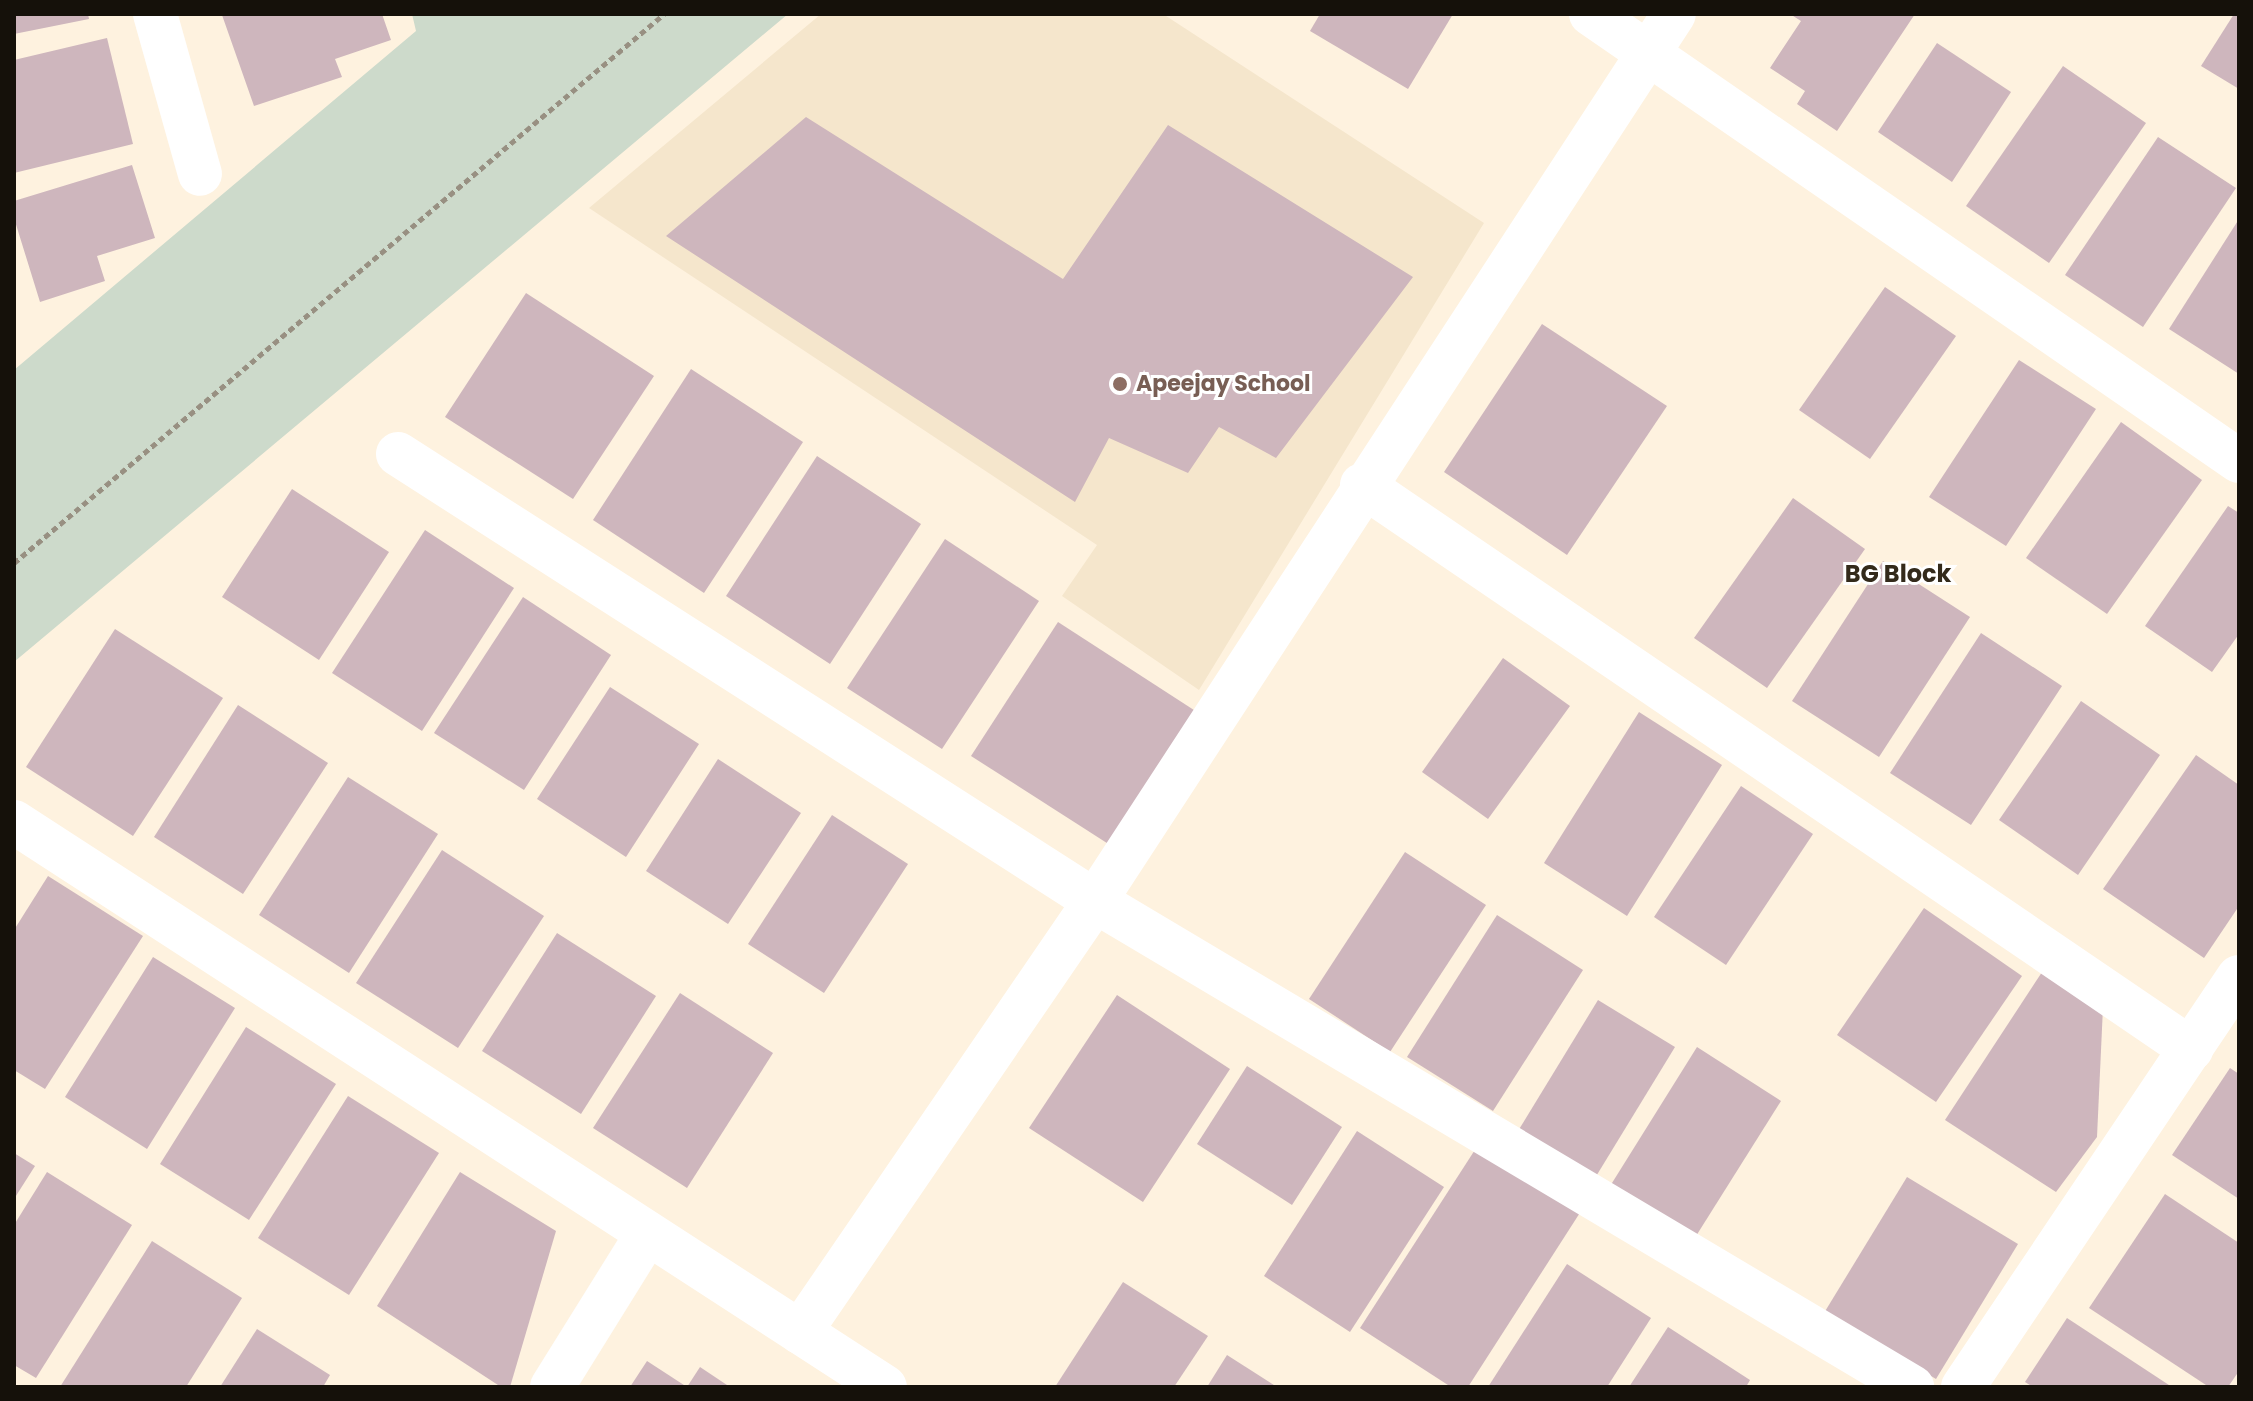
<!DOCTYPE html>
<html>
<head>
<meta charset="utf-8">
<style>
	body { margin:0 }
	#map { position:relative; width:2253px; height:1401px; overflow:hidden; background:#fef2df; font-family:Poppins,sans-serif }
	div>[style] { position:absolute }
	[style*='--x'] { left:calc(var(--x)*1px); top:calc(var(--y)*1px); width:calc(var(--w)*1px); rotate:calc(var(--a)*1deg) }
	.built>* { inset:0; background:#f5e6cc }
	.green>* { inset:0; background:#cddacb }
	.building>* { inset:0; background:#ceb6bd }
	.path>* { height:5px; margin-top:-2.5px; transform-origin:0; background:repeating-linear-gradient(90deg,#989082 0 6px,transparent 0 10px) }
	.street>* { height:44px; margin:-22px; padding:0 22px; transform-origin:22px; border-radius:22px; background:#fff }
	.dots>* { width:22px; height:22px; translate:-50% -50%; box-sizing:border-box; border:4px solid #fff; border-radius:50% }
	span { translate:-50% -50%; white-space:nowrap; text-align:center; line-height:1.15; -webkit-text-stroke:6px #fff; paint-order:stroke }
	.education-label { font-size:22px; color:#785e54; font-weight:700 }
	.left { translate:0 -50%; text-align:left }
	.neighbourhood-label { font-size:24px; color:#332a1b; font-weight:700 }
	.frame { position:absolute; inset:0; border:16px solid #15110a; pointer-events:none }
</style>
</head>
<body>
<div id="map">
	<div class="built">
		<div style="clip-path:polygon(821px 14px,1163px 14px,1484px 223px,1199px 690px,1062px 596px,1097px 545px,589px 208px)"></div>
	</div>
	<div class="green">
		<div style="clip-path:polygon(412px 14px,788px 14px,14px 662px,14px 370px,416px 31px)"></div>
	</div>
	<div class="building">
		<div style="clip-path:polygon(14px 14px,88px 14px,89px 19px,14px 34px)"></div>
		<div style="clip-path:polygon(227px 14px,382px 14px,391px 40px,335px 59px,342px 77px,254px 106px,222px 15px)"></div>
		<div style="clip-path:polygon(1320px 14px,1453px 14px,1408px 89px,1310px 31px)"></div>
		<div style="clip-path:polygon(1790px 14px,1915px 14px,1837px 131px,1797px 104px,1805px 91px,1770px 68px,1801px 21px)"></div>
		<div style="clip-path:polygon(2234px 14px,2239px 14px,2239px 89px,2201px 66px)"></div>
		<div style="clip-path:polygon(107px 38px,133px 144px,14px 173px,14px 60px)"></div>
		<div style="clip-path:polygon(1937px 43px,2011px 92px,1952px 182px,1878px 132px)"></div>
		<div style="clip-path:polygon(2063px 66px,2146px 123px,2049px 263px,1966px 206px)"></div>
		<div style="clip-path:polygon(806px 117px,1063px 279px,1168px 125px,1413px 277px,1276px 458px,1219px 427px,1188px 473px,1109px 438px,1075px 502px,666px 236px)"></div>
		<div style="clip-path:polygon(2158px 137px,2236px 188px,2143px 327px,2065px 275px)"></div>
		<div style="clip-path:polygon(132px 165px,155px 238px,97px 256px,105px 281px,40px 302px,14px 218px,14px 201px)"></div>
		<div style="clip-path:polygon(2239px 219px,2239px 374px,2169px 329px)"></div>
		<div style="clip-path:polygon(1885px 287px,1956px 336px,1870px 459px,1799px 410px)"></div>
		<div style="clip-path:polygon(526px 293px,654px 376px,573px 499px,445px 417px)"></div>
		<div style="clip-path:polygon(1542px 324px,1667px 406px,1567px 555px,1444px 472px)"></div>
		<div style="clip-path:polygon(2019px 360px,2096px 409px,2006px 546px,1929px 497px)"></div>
		<div style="clip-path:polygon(691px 369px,803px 442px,704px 593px,593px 520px)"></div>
		<div style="clip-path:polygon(2121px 422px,2202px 480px,2107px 614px,2026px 558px)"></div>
		<div style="clip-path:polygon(817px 456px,921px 524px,830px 664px,726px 596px)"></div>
		<div style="clip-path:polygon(292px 489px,389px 552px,319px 660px,222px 597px)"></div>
		<div style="clip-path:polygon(1793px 498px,1865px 549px,1767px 688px,1694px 638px)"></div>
		<div style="clip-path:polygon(2228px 506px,2239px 513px,2239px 634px,2212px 672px,2145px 626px)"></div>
		<div style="clip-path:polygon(425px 530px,514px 588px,422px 731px,332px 673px)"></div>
		<div style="clip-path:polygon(945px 539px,1039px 601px,942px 749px,847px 688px)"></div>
		<div style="clip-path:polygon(1883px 561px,1970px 617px,1879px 757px,1792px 701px)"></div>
		<div style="clip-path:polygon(523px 597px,611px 655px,524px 790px,434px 733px)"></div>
		<div style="clip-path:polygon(1058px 622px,1197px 712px,1110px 845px,971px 756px)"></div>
		<div style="clip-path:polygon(115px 629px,223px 698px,133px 836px,26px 767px)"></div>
		<div style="clip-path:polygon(1981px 633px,2062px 686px,1971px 825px,1890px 773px)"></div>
		<div style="clip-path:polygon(1503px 658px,1570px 706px,1488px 819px,1422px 772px)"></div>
		<div style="clip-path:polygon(610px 687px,699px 744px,626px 857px,537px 799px)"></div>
		<div style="clip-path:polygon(2081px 701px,2160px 755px,2078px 875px,1999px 820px)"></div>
		<div style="clip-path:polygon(238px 705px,328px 763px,243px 894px,154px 837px)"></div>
		<div style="clip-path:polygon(1639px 712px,1722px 765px,1627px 916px,1544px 863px)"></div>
		<div style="clip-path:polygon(2196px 755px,2239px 785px,2239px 906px,2204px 958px,2103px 889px)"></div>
		<div style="clip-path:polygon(718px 759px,801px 813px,728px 924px,646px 871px)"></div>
		<div style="clip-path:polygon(348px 777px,438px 834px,349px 973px,259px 915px)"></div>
		<div style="clip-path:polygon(1741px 786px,1813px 834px,1726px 965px,1654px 917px)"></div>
		<div style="clip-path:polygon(832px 815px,908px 864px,824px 993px,748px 944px)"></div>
		<div style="clip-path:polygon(442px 850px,544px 916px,458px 1048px,356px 983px)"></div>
		<div style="clip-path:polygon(1405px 852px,1486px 905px,1390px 1052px,1309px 999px)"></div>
		<div style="clip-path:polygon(48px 876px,143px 936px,45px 1089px,14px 1070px,14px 930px)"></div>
		<div style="clip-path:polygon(1924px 908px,2022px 976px,1936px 1102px,1837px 1035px)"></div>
		<div style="clip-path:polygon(1497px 915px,1583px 970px,1493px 1111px,1407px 1057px)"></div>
		<div style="clip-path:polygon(557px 933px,656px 996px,581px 1114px,482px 1051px)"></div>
		<div style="clip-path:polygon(153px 957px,235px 1008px,147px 1149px,65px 1097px)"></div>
		<div style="clip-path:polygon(2046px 966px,2103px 1007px,2097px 1137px,2056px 1192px,1945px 1120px)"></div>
		<div style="clip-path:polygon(680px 993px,773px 1053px,687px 1188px,593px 1128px)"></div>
		<div style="clip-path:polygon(1117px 995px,1230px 1069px,1143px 1202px,1029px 1128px)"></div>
		<div style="clip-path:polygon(1598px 1000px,1675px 1047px,1595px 1178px,1518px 1131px)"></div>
		<div style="clip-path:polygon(246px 1027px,336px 1084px,249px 1220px,160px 1164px)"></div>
		<div style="clip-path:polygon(1697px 1047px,1781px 1101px,1691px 1244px,1607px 1191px)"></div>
		<div style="clip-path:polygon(1247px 1066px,1342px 1127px,1292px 1205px,1197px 1144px)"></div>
		<div style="clip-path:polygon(2230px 1068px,2239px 1074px,2239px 1199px,2172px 1155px)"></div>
		<div style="clip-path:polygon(348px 1096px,439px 1153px,349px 1295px,258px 1238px)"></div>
		<div style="clip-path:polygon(1357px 1131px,1444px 1187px,1350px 1332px,1264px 1276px)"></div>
		<div style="clip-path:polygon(1480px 1142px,1583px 1208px,1468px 1387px,1451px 1387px,1360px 1328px)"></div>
		<div style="clip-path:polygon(14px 1153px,35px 1166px,14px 1199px)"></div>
		<div style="clip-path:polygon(47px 1172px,132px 1225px,36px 1378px,14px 1365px,14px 1225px)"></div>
		<div style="clip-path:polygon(460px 1172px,556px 1231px,510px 1387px,501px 1387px,377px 1306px)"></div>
		<div style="clip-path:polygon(1907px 1177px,2018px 1244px,1936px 1379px,1824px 1313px)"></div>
		<div style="clip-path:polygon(2165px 1194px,2239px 1243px,2239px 1371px,2228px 1387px,2209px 1387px,2089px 1308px)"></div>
		<div style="clip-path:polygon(152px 1241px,242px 1298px,186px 1387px,60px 1387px)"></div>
		<div style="clip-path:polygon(1567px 1264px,1651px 1318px,1607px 1387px,1488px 1387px)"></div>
		<div style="clip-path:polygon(1123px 1282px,1208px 1336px,1174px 1387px,1055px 1387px)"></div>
		<div style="clip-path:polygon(2067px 1318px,2172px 1387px,2033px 1387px,2025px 1382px)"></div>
		<div style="clip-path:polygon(1668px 1327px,1750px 1380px,1746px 1387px,1629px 1387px)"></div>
		<div style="clip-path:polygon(257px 1329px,330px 1375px,323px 1387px,220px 1387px)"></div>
		<div style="clip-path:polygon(1227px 1355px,1277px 1387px,1207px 1387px)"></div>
		<div style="clip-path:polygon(647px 1361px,687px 1387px,630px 1387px)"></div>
		<div style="clip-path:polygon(700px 1367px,730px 1387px,687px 1387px)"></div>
	</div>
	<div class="path">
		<div style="--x:14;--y:563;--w:851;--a:-40.18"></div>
	</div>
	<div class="street">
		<div style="--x:155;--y:14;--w:166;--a:74.3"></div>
		<div style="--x:1591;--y:14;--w:787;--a:34.6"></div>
		<div style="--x:398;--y:454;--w:828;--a:32.67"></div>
		<div style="--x:1095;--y:901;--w:951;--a:30.75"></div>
		<div style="--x:1362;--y:485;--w:1003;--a:34.23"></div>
		<div style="--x:14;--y:822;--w:1038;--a:32.97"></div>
		<div style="--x:800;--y:1332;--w:522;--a:-55.61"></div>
		<div style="--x:1095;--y:901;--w:1059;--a:-56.87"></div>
		<div style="--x:552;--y:1387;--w:181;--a:-58.1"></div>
		<div style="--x:1963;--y:1387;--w:494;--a:-56.1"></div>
	</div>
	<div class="dots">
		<div style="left:1120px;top:384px;background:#8d6e63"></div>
	</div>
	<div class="education-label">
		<span class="left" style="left:1136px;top:384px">Apeejay School</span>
	</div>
	<div class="neighbourhood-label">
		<span style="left:1898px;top:574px">BG Block</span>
	</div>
	<div class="frame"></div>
</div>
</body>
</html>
